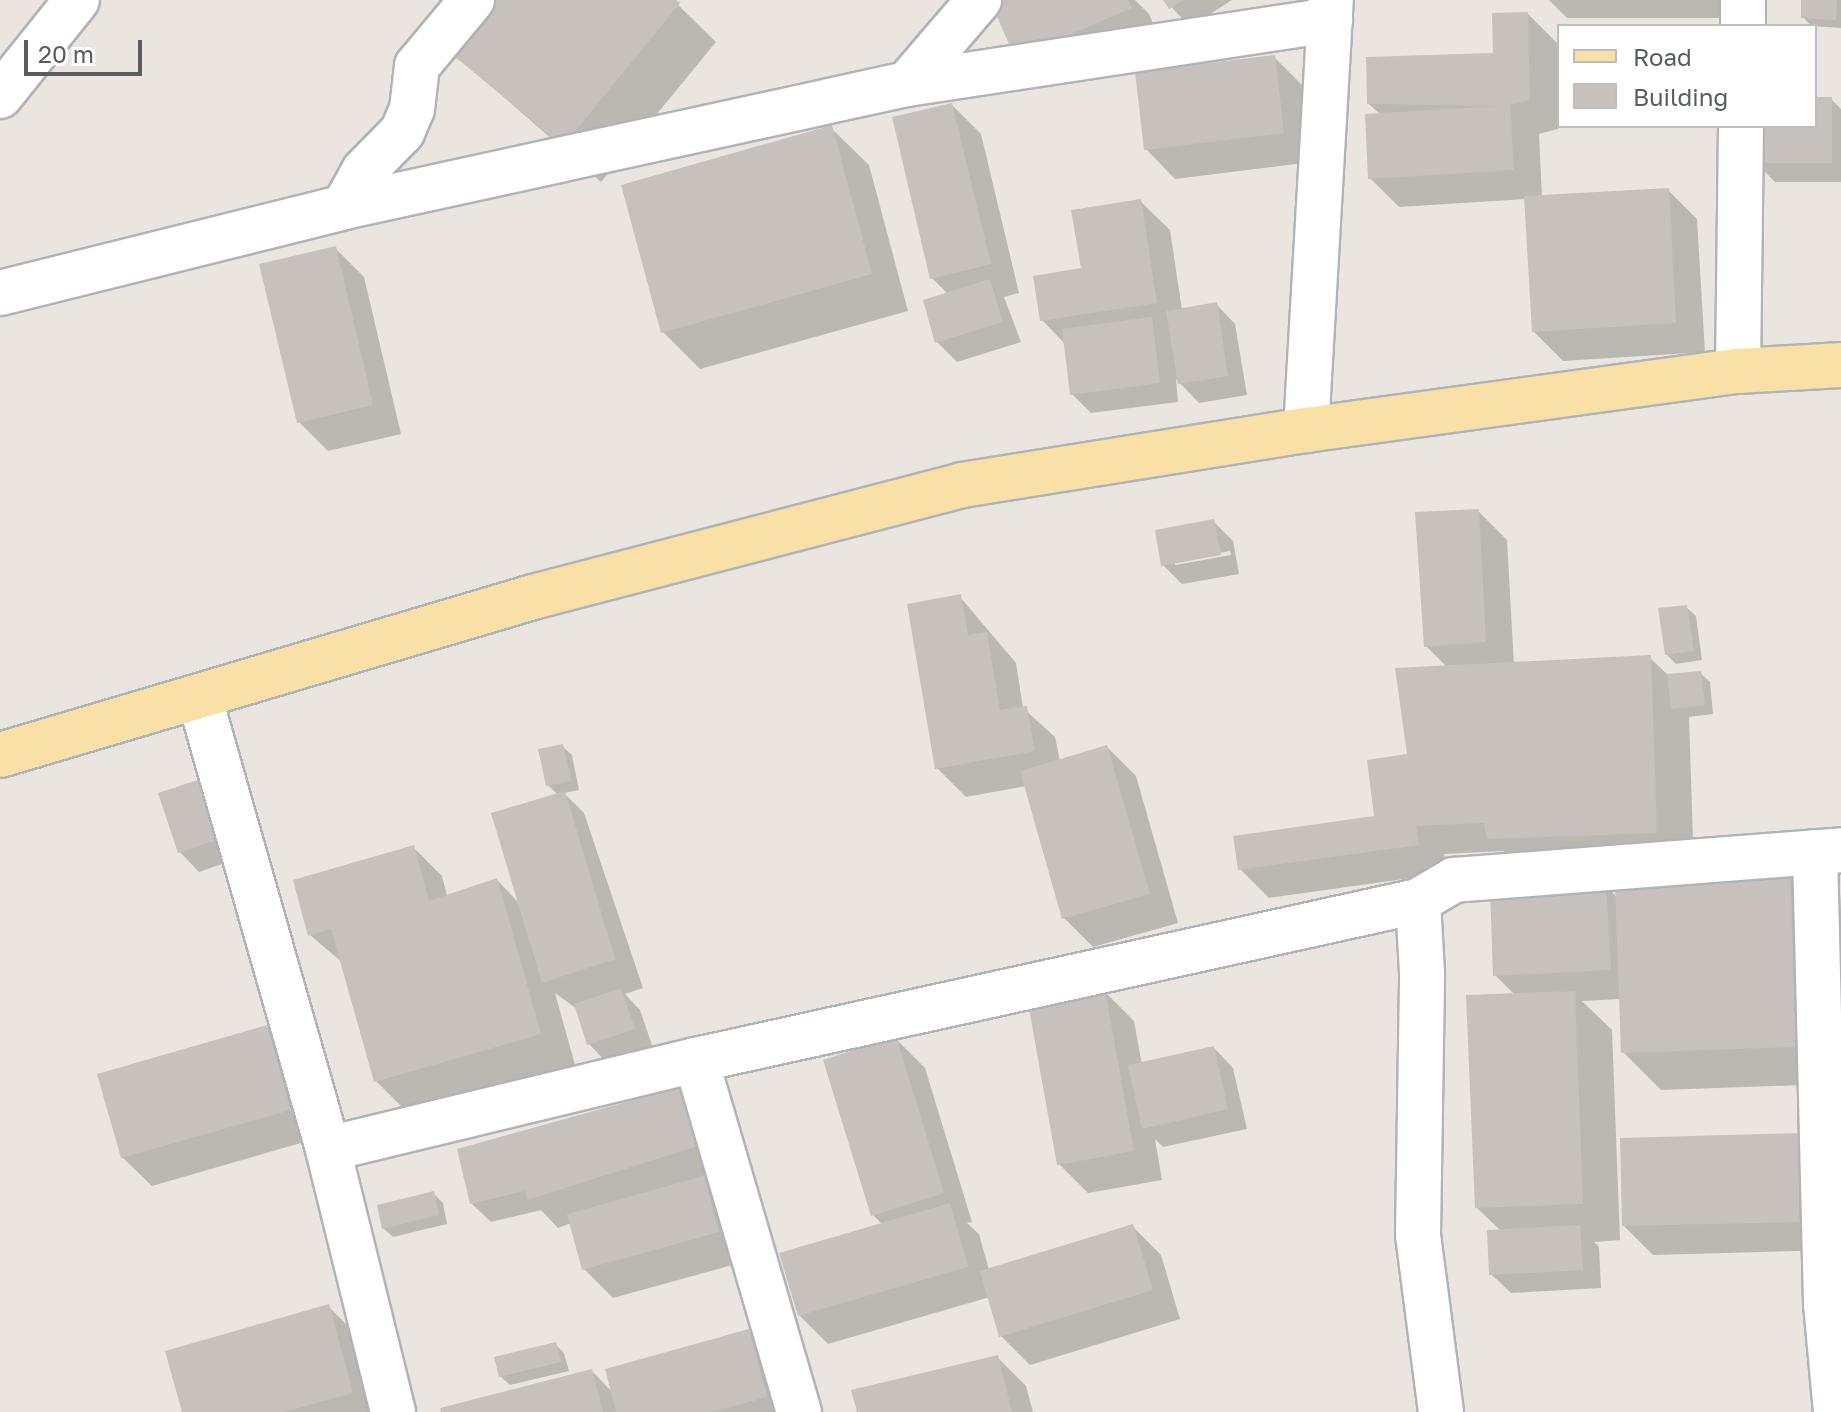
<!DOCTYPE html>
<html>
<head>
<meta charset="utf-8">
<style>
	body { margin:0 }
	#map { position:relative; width:1841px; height:1412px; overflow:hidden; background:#eae6df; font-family:"Golos Text",sans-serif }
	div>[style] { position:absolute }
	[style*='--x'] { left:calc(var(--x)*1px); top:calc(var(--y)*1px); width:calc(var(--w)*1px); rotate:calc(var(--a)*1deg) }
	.shadow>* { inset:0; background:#0003 }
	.building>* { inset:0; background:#c6c1bc }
	.roads { filter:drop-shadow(2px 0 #b0b3b7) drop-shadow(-2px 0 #b0b3b7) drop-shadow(0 2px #b0b3b7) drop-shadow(0 -2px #b0b3b7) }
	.minor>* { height:44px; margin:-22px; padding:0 22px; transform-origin:22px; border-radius:22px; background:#fff }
	.major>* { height:44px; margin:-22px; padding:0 22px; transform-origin:22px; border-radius:22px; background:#f8e0a6 }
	span { translate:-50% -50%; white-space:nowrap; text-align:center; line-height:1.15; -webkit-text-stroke:7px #fff; paint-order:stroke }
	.legend { position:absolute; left:1557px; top:24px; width:260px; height:104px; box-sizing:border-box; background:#fff; border:2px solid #bcbebf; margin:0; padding:10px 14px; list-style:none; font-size:24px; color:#585c5f }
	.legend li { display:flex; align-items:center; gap:16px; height:40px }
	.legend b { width:40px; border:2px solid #bcbebf }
	.scale { position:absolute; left:24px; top:40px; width:118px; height:36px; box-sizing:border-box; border:4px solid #585c5f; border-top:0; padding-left:10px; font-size:24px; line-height:28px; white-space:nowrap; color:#585c5f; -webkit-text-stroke:6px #fff; paint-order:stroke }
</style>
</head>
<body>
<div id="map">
	<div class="shadow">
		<div style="clip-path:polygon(673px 0,716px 42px,601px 182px,451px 51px)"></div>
		<div style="clip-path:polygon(992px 0,1135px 0,1149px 14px,1159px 38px,1045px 86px,1016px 57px)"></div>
		<div style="clip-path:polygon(1165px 0,1232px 0,1190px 27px)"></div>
		<div style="clip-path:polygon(1549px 0,1722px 0,1722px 18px,1567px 18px)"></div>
		<div style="clip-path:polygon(1803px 0,1841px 0,1841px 28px,1811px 26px,1803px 17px)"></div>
		<div style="clip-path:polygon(1528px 14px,1557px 43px,1558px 129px,1539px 134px,1542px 197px,1668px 190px,1697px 219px,1705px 352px,1563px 361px,1534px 332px,1526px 199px,1399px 207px,1370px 178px,1381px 115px,1369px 104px,1495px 55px)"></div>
		<div style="clip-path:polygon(1274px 57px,1303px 86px,1312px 162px,1175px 179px,1146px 149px)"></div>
		<div style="clip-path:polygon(1815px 99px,1831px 99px,1841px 109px,1841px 182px,1775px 182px,1755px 162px,1815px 126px)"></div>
		<div style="clip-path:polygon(952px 105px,981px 134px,1019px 293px,1004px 297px,1021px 342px,957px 362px,937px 342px,948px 294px,932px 278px)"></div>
		<div style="clip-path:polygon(831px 128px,869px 165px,908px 311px,700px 369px,663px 332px)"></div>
		<div style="clip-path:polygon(1140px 201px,1170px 230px,1182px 310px,1216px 304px,1235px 324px,1247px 395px,1199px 403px,1176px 379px,1178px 402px,1091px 413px,1072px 394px,1066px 345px,1042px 320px)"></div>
		<div style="clip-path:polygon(335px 248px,364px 277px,401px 434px,328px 451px,299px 422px)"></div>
		<div style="clip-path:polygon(1478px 511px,1507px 540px,1514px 665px,1650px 658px,1669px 676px,1700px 673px,1710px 682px,1713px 714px,1689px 717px,1694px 870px,1527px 876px,1503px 851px,1444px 854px,1447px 873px,1269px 898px,1240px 869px,1376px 818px,1448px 668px,1426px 646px)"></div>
		<div style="clip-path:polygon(evenodd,1213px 521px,1233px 541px,1239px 574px,1182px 584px,1163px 565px,1213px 521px,1230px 551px,1231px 555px,1175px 565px,1175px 561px,1230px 551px)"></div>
		<div style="clip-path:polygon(960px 597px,1016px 663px,1023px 708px,1055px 737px,1060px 761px,1107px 747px,1136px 776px,1178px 923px,1093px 947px,1064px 918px,1026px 786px,966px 797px,937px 768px)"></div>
		<div style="clip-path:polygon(1686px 607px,1696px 616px,1702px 660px,1676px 664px,1666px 654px)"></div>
		<div style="clip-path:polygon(562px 746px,572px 755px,579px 790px,564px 793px,584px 813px,643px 988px,625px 994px,640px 1010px,653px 1048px,608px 1064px,589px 1044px,577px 1009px,555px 993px,577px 1072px,414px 1119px,376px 1081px,343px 963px,310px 935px,413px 847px,442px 876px,447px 895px,497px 880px,519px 903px,558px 795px,548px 785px)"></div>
		<div style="clip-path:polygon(200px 781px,239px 858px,199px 872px,180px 852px)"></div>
		<div style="clip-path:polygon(1789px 877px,1827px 915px,1832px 1084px,1661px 1090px,1623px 1052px,1621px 999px,1582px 1001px,1612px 1030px,1620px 1240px,1594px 1242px,1599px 1247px,1601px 1288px,1511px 1293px,1491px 1274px,1501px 1231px,1477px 1208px,1515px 995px,1495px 975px,1606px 886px,1618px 898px)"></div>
		<div style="clip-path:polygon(1105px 992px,1134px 1021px,1142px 1065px,1214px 1048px,1233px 1068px,1247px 1129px,1163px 1147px,1155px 1139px,1162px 1180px,1088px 1193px,1059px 1164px)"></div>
		<div style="clip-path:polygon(267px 1027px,296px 1056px,318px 1138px,152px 1186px,122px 1157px)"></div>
		<div style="clip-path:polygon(896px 1039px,925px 1068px,972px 1222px,967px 1223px,979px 1234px,989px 1270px,1132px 1226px,1161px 1255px,1180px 1319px,1030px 1365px,1001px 1336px,990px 1297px,828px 1344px,799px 1315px,883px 1225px,873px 1215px)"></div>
		<div style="clip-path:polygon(680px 1089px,709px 1118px,726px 1175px,706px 1181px,732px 1207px,747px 1261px,613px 1298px,584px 1269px,571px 1223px,558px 1228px,541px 1210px,491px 1222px,471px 1203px)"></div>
		<div style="clip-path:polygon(1800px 1135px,1831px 1250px,1653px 1255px,1624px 1226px)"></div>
		<div style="clip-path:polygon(433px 1193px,443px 1203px,447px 1224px,393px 1237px,383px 1228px)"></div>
		<div style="clip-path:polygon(329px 1307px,358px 1336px,378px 1412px,184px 1412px)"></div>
		<div style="clip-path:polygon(748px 1331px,777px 1360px,791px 1412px,443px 1412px,592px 1371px,613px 1393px)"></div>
		<div style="clip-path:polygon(555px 1344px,564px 1353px,569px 1371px,510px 1385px,500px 1376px)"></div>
		<div style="clip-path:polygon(997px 1357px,1026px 1386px,1033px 1412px,859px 1412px)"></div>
	</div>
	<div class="building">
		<div style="clip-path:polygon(490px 0,676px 0,680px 3px,563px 146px,448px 51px)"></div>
		<div style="clip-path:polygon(990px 0,1128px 0,1132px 8px,1015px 58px)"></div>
		<div style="clip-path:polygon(1163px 0,1183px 0,1169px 9px)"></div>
		<div style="clip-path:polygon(1801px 0,1837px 0,1836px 20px,1801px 18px)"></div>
		<div style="clip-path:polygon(1528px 12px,1530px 100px,1510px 105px,1514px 170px,1368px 179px,1365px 114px,1501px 106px,1367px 104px,1366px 57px,1493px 53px,1492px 13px)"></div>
		<div style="clip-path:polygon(1275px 55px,1284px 133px,1144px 150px,1135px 72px)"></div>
		<div style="clip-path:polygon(1815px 97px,1832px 97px,1832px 163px,1753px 163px,1753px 126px,1815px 126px)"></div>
		<div style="clip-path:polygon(952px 103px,991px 264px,930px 279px,892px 117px)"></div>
		<div style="clip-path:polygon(832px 125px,872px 274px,661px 333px,621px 185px)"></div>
		<div style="clip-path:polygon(1669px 188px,1676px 323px,1532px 332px,1524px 196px)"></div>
		<div style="clip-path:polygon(1141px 199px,1157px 303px,1040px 321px,1033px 276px,1081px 268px,1071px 210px)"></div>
		<div style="clip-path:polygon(336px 246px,373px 405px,297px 423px,259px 264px)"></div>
		<div style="clip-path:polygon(990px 279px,1003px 322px,935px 343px,923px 300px)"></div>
		<div style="clip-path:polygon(1217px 302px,1228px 376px,1178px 384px,1166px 311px)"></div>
		<div style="clip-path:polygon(1152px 317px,1160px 383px,1070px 395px,1062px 329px)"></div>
		<div style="clip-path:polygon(1479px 509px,1486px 642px,1424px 647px,1415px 512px)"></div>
		<div style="clip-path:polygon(1214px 519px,1221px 555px,1161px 566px,1155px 530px)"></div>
		<div style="clip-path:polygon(961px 594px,968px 635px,987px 632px,1000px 710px,1027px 706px,1035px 751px,935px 769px,907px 604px)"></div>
		<div style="clip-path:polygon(1687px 605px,1694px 651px,1665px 655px,1658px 608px)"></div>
		<div style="clip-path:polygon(1651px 655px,1657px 833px,1487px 839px,1484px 823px,1416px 826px,1419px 845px,1238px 870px,1233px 836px,1374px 816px,1367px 760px,1407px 754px,1395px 668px)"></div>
		<div style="clip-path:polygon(1701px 671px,1705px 705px,1671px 709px,1667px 674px)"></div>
		<div style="clip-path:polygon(563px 744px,571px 781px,546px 786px,538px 749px)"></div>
		<div style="clip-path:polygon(1107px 745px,1150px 894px,1062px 919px,1020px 771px)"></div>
		<div style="clip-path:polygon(201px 779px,220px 839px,178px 853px,158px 793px)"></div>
		<div style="clip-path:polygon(565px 791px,615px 959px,542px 983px,491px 813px)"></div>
		<div style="clip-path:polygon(414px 845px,429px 901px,497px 878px,541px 1034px,374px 1082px,331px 929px,308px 936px,293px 880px)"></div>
		<div style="clip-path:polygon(1790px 875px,1796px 1047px,1621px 1053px,1615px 882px)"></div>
		<div style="clip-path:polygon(1606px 884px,1611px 970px,1493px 976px,1490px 890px)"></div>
		<div style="clip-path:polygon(621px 988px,635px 1029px,587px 1045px,574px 1004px)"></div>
		<div style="clip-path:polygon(1105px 990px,1134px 1151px,1057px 1165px,1028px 1003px)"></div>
		<div style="clip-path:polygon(1575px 991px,1583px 1204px,1475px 1208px,1466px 995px)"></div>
		<div style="clip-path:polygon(267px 1025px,291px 1110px,121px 1158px,97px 1074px)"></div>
		<div style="clip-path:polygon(896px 1036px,944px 1193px,871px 1216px,823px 1060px)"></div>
		<div style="clip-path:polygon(1214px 1046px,1228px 1109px,1142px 1129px,1128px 1065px)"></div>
		<div style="clip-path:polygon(680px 1087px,698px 1146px,527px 1200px,525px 1191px,470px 1204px,457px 1149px)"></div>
		<div style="clip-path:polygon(1801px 1133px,1803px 1222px,1622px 1226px,1620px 1138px)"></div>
		<div style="clip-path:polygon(704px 1176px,719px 1232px,582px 1270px,567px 1214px)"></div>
		<div style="clip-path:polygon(434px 1191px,439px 1215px,382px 1229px,377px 1205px)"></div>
		<div style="clip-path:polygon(950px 1203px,968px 1267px,798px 1316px,779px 1253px)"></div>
		<div style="clip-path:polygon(1133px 1224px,1153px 1290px,999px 1337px,980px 1271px)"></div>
		<div style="clip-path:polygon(1580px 1225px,1583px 1270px,1489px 1275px,1487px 1230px)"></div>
		<div style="clip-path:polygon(329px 1304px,353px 1393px,284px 1412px,182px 1412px,165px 1351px)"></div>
		<div style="clip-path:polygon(749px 1329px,767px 1397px,713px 1412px,616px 1412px,605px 1369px)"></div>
		<div style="clip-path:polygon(556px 1342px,561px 1362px,499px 1377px,494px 1357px)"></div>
		<div style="clip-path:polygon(998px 1355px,1012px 1412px,857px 1412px,851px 1390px)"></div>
		<div style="clip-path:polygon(592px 1369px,603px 1412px,441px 1412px,440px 1408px)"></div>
	</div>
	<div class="roads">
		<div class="minor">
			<div style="--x:472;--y:0;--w:86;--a:129.8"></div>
			<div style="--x:417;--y:66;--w:43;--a:96.6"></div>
			<div style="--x:412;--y:109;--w:25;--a:113"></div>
			<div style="--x:402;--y:132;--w:54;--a:134.3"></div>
			<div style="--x:364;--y:171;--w:41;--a:119.1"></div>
			<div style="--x:344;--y:207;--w:576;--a:-12.32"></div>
			<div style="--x:907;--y:84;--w:428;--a:-8.6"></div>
			<div style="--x:1743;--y:26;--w:26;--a:-90"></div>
			<div style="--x:907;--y:84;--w:111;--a:-49.4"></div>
			<div style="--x:0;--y:96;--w:123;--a:-51.3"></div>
			<div style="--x:0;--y:293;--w:355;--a:-14"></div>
			<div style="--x:1738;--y:371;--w:245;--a:-89.3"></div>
			<div style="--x:1306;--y:430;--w:431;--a:-86.7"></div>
			<div style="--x:199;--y:696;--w:471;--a:74.1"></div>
			<div style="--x:328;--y:1149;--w:271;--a:76.1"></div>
			<div style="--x:1815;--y:852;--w:452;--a:88.6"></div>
			<div style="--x:1826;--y:1304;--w:108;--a:84.7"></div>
			<div style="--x:696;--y:1060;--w:367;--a:73.7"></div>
			<div style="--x:328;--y:1149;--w:379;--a:-13.6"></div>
			<div style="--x:696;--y:1060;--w:739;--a:-12.42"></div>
			<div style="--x:1441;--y:1412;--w:178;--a:-97.4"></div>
			<div style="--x:1418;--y:1235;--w:262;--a:-89.1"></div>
			<div style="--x:1422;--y:973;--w:72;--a:-93.2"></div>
			<div style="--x:1418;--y:901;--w:42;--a:-30.3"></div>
			<div style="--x:1454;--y:880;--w:388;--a:-4.4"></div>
		</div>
		<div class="major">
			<div style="--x:0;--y:755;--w:556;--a:-16.51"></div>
			<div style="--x:533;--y:597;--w:443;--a:-14.6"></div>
			<div style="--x:962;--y:485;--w:348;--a:-9.1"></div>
			<div style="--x:1306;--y:430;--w:436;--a:-7.8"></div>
			<div style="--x:1738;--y:371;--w:103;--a:-3.3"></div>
		</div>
	</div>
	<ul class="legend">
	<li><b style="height:10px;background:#f8e0a6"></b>Road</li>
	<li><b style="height:22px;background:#c6c1bc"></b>Building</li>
	</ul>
	<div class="scale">20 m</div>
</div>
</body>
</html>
